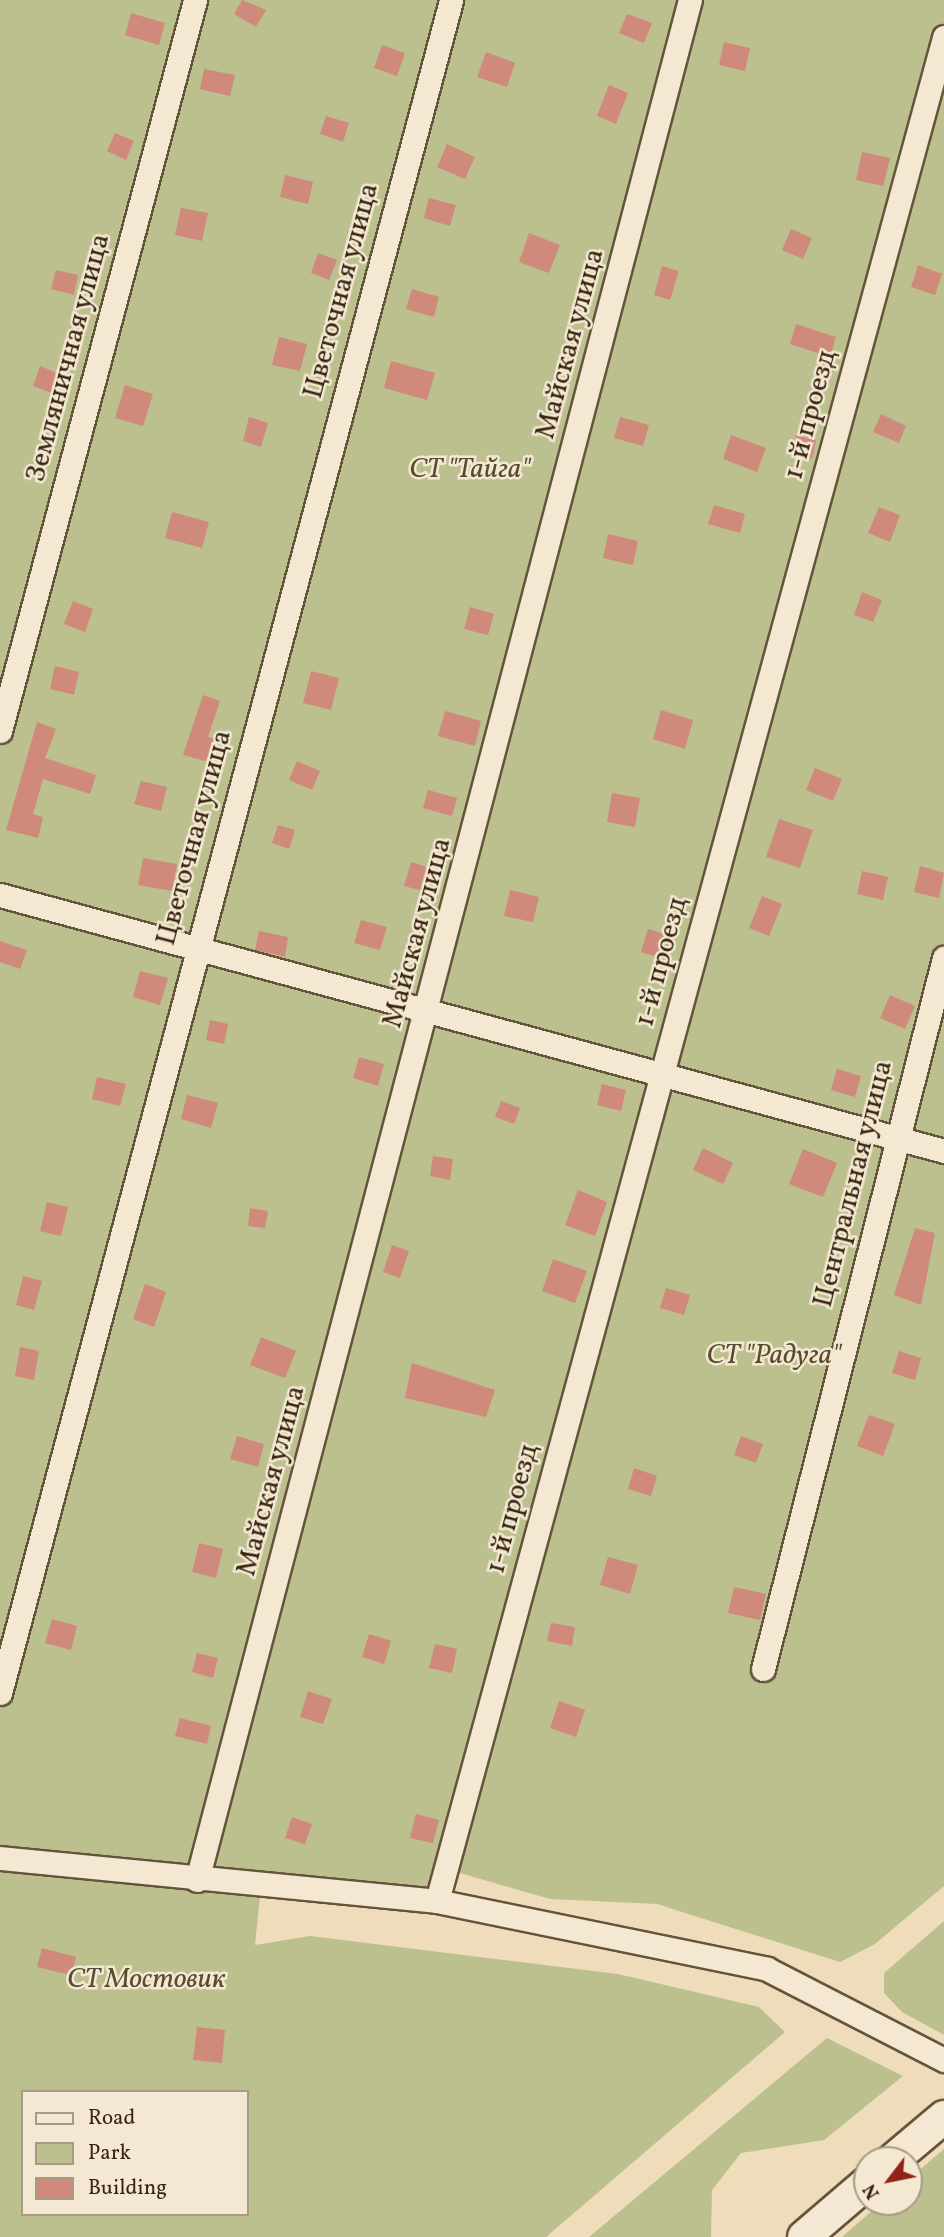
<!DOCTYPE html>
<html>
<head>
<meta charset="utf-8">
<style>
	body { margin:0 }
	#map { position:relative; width:944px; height:2237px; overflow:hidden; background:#eedcba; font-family:Vollkorn,serif }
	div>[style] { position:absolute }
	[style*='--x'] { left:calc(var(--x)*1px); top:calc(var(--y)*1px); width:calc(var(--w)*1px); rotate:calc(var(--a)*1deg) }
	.green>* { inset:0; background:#bbc08e }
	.building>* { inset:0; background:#cf8a7c }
	.roads { filter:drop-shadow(2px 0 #65533b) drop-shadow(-2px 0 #65533b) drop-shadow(0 2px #65533b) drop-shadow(0 -2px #65533b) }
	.street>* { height:23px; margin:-11.5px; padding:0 11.5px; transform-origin:11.5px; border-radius:11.5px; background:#f4e8d2 }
	.secondary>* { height:32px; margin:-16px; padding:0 16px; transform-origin:16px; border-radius:16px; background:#f4e8d2 }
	span { translate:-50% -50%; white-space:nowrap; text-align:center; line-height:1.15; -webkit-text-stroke:5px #f4e8d2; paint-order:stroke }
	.street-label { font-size:28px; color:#372511 }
	.park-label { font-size:28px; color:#584c30; font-style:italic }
	.legend { position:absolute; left:21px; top:2090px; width:228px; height:126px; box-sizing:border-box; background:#f4e8d2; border:2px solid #a89a85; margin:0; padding:9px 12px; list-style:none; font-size:21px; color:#372511 }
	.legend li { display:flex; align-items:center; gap:14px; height:35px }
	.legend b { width:35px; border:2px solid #a89a85 }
	.north { position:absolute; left:853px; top:2146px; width:70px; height:70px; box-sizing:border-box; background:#f4e8d2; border:2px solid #a89a85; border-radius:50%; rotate:238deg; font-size:19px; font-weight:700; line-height:28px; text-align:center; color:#372511 }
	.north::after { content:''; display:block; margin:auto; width:24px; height:32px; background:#8f2418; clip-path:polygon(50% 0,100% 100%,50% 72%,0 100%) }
</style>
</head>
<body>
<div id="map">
	<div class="green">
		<div style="clip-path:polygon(evenodd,0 0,944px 0,944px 1886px,875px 1944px,840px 1962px,657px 1904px,550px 1899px,446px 1869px,437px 1901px,261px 1886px,255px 1945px,310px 1936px,618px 1974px,759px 2007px,785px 2032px,546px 2237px,0 2237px,0 0,23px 2092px,247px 2092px,247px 2214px,23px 2214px,23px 2092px)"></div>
		<div style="clip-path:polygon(944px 1921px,944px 2035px,902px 2012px,884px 1993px,884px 1973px)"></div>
		<div style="clip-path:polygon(827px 2038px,903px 2076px,824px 2140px,741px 2153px,712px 2190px,711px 2237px,589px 2237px)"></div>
		<div style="clip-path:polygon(944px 2149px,944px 2237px,842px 2237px,882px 2202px,909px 2202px,909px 2179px)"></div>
	</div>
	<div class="building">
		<div style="clip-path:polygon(242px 0,266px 10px,256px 27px,234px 14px)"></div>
		<div style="clip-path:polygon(131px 13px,165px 23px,159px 45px,125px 35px)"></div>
		<div style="clip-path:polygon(627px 14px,652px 23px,644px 43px,619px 33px)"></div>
		<div style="clip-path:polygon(724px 42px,750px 48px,745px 71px,719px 65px)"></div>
		<div style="clip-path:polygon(382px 45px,405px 53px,397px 76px,374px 68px)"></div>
		<div style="clip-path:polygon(486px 52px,515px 63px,507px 87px,477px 77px)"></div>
		<div style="clip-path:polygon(204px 69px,235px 75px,230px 96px,200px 89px)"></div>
		<div style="clip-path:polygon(609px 85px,628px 93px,616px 124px,597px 116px)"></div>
		<div style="clip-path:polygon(326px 116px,349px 123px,343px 142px,320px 134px)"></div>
		<div style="clip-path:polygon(115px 133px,134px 141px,126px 160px,107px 151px)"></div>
		<div style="clip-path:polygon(447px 144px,475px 157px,465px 179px,437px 167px)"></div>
		<div style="clip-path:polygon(862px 152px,890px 158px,883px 186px,856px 180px)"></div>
		<div style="clip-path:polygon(285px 175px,313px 182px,308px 204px,280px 197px)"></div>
		<div style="clip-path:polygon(429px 198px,456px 205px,450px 226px,424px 218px)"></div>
		<div style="clip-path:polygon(181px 208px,208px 213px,202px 241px,175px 235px)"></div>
		<div style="clip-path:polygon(791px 229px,812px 238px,803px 259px,782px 250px)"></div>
		<div style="clip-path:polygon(529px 233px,560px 245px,549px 273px,519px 262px)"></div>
		<div style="clip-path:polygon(318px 253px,337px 260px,329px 280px,311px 273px)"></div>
		<div style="clip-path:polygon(918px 265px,942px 274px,935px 295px,911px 287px)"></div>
		<div style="clip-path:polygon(662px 266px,679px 271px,670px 300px,654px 295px)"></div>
		<div style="clip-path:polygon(56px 270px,78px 275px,74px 295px,51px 289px)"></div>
		<div style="clip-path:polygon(412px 289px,439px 297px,434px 317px,406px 309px)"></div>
		<div style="clip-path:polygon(796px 324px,836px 337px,830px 357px,790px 344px)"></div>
		<div style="clip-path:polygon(279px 337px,307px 344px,300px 371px,272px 365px)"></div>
		<div style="clip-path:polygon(391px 361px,435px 373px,427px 400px,384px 388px)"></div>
		<div style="clip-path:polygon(40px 366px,62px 375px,54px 394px,33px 386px)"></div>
		<div style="clip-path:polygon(125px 385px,153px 394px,143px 426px,115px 418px)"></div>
		<div style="clip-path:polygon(881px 414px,906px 426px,899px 443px,873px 432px)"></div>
		<div style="clip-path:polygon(249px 417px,268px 423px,261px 447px,243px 441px)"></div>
		<div style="clip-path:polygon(620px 417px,649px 425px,643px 446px,614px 438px)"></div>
		<div style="clip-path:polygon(731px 435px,766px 448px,757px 472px,723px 459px)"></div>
		<div style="clip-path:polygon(796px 435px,816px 440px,812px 459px,792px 454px)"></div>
		<div style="clip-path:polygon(714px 505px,745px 514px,740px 533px,708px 524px)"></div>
		<div style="clip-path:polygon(879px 507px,900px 515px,890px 542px,868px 533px)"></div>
		<div style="clip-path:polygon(172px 512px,209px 522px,202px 548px,165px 538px)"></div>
		<div style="clip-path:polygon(608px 534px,638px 541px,633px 565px,603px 558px)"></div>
		<div style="clip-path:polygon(862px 592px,882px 600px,873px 622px,854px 615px)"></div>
		<div style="clip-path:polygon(73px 601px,93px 609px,85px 632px,64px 624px)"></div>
		<div style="clip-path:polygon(470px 607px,494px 614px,488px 635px,464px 629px)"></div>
		<div style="clip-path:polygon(55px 666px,79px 672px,74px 695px,50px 689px)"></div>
		<div style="clip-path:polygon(311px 671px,339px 678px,331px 710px,303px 703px)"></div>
		<div style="clip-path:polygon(203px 695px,220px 701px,208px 737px,215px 739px,209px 762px,183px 755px)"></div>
		<div style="clip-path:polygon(661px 710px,693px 720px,685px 749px,653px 739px)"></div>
		<div style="clip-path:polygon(445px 711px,481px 721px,475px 746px,438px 736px)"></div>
		<div style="clip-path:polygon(37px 722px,56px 729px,45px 758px,96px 775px,90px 794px,43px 779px,33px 814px,43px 817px,38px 838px,6px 830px)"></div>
		<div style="clip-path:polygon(297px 761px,320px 771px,312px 790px,289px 780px)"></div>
		<div style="clip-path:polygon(815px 768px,842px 779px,833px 801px,806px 790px)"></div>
		<div style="clip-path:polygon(141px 781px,167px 787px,161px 811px,134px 804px)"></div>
		<div style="clip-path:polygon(428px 790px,457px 798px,452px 816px,423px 808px)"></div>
		<div style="clip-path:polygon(612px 793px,640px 798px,635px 827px,607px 822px)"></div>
		<div style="clip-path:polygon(779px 819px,813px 830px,800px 868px,766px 857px)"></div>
		<div style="clip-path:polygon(278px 825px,295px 830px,289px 849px,272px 843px)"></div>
		<div style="clip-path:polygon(143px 858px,177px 864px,172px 891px,138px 885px)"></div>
		<div style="clip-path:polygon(411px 862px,437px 870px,431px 893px,404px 886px)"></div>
		<div style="clip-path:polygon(920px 866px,944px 873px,939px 898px,914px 892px)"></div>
		<div style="clip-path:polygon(862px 871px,888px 877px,883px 900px,857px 894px)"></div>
		<div style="clip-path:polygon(510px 890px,539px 897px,533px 922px,504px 916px)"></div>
		<div style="clip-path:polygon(762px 896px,782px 904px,769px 936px,749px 928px)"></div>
		<div style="clip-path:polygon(361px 920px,387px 927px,380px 950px,354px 943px)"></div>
		<div style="clip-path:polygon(648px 929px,670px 936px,664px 959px,641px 952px)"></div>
		<div style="clip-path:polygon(259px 931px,288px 937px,285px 957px,255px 950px)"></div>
		<div style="clip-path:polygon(0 941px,27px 950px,20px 969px,0 962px)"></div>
		<div style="clip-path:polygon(140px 971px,168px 978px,160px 1005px,133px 997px)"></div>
		<div style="clip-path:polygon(890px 995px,915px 1006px,905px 1029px,880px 1018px)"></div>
		<div style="clip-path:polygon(210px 1020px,228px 1024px,224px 1044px,206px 1040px)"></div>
		<div style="clip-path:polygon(359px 1057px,384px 1064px,378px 1086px,353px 1078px)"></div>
		<div style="clip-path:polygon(837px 1069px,861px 1076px,855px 1097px,831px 1090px)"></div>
		<div style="clip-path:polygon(97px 1077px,126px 1084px,120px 1106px,92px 1099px)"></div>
		<div style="clip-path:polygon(602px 1084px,626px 1090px,621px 1111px,597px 1105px)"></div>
		<div style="clip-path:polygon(187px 1095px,218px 1103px,211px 1128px,181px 1119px)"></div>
		<div style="clip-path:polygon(501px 1101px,520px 1108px,514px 1124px,495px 1117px)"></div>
		<div style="clip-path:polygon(703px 1148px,733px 1163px,723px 1184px,693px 1170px)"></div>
		<div style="clip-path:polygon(803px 1149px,837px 1163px,823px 1197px,789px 1184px)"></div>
		<div style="clip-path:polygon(433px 1156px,453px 1159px,450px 1180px,430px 1176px)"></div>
		<div style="clip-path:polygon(578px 1190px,607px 1202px,595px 1236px,565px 1225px)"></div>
		<div style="clip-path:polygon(47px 1202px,68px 1207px,61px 1236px,40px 1231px)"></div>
		<div style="clip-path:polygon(250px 1208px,268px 1211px,265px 1228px,248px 1226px)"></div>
		<div style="clip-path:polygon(915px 1228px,935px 1233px,921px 1305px,894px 1295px)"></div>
		<div style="clip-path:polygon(392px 1245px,409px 1251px,400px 1278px,383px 1272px)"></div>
		<div style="clip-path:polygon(553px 1259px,587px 1271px,575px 1303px,542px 1291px)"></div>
		<div style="clip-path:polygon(23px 1276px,42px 1281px,34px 1310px,16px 1305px)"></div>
		<div style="clip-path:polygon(145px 1284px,166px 1292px,154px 1327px,133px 1319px)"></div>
		<div style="clip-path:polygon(666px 1288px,690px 1295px,684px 1315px,660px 1308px)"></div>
		<div style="clip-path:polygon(261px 1337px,296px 1351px,285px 1378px,250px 1365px)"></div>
		<div style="clip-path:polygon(20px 1347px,39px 1351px,34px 1380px,15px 1376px)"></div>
		<div style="clip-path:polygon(899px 1351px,921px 1358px,915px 1380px,892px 1373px)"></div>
		<div style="clip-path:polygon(412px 1363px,495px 1390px,486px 1417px,405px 1398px)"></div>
		<div style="clip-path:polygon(869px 1415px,895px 1424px,883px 1456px,857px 1446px)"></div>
		<div style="clip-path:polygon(237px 1436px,264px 1444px,258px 1467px,230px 1459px)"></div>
		<div style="clip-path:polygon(741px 1436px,763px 1444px,756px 1463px,734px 1455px)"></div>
		<div style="clip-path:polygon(634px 1468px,657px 1476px,651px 1496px,628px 1489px)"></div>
		<div style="clip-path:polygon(199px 1543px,223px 1549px,216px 1578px,192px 1572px)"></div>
		<div style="clip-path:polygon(608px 1557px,638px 1565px,630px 1594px,600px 1585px)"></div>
		<div style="clip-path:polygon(734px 1587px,766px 1594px,760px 1620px,728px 1613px)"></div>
		<div style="clip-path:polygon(52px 1619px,77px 1626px,71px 1650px,45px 1643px)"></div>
		<div style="clip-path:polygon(551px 1623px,575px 1627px,572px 1646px,547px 1641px)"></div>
		<div style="clip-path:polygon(369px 1634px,391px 1641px,384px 1664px,362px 1657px)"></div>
		<div style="clip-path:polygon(435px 1644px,457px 1649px,452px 1673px,429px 1668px)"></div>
		<div style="clip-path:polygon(197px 1653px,218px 1658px,213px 1678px,192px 1672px)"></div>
		<div style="clip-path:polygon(308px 1691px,332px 1699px,323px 1724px,300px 1717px)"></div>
		<div style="clip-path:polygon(559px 1701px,585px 1710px,576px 1737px,550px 1728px)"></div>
		<div style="clip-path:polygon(180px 1718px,211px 1726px,207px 1744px,175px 1736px)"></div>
		<div style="clip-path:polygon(416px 1814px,439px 1820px,433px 1843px,410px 1838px)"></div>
		<div style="clip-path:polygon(292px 1817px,312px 1824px,305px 1844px,285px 1838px)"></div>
		<div style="clip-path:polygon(42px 1948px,76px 1957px,71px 1975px,37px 1967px)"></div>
		<div style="clip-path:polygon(197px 2027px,225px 2030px,222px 2063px,193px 2060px)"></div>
	</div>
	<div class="roads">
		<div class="street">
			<div style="--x:0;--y:731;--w:757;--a:-75.06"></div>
			<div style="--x:0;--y:895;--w:978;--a:15.17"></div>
			<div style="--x:763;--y:1669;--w:734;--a:-75.72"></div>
			<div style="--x:0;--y:1693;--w:1752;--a:-75.08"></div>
			<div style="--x:0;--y:1858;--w:439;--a:5.6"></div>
			<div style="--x:437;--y:1901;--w:337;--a:11.6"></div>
			<div style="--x:767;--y:1969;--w:199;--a:27.2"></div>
			<div style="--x:197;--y:1880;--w:1944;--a:-75.31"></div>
			<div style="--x:437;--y:1901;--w:1932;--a:-74.78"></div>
		</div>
		<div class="secondary">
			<div style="--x:893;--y:2160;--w:67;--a:-40.1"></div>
			<div style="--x:804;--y:2237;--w:83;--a:-40.6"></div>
		</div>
	</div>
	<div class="street-label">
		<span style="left:342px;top:291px;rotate:-75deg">Цветочная улица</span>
		<span style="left:571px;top:344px;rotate:-75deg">Майская улица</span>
		<span style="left:69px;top:358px;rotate:-75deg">Земляничная улица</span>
		<span style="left:811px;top:415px;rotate:-75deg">1-й проезд</span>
		<span style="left:195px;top:838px;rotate:-75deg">Цветочная улица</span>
		<span style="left:418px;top:933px;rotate:-75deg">Майская улица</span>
		<span style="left:662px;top:962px;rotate:-75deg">1-й проезд</span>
		<span style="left:854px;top:1184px;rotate:-76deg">Центральная улица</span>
		<span style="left:272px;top:1481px;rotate:-75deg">Майская улица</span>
		<span style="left:513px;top:1509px;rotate:-75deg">1-й проезд</span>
	</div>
	<div class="park-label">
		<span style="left:470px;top:470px">СТ "Тайга"</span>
		<span style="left:774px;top:1356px">СТ "Радуга"</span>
		<span style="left:146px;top:1980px">СТ Мостовик</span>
	</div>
	<ul class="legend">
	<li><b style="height:9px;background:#f4e8d2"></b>Road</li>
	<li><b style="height:19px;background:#bbc08e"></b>Park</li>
	<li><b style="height:19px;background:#cf8a7c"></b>Building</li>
	</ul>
	<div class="north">N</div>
</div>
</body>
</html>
